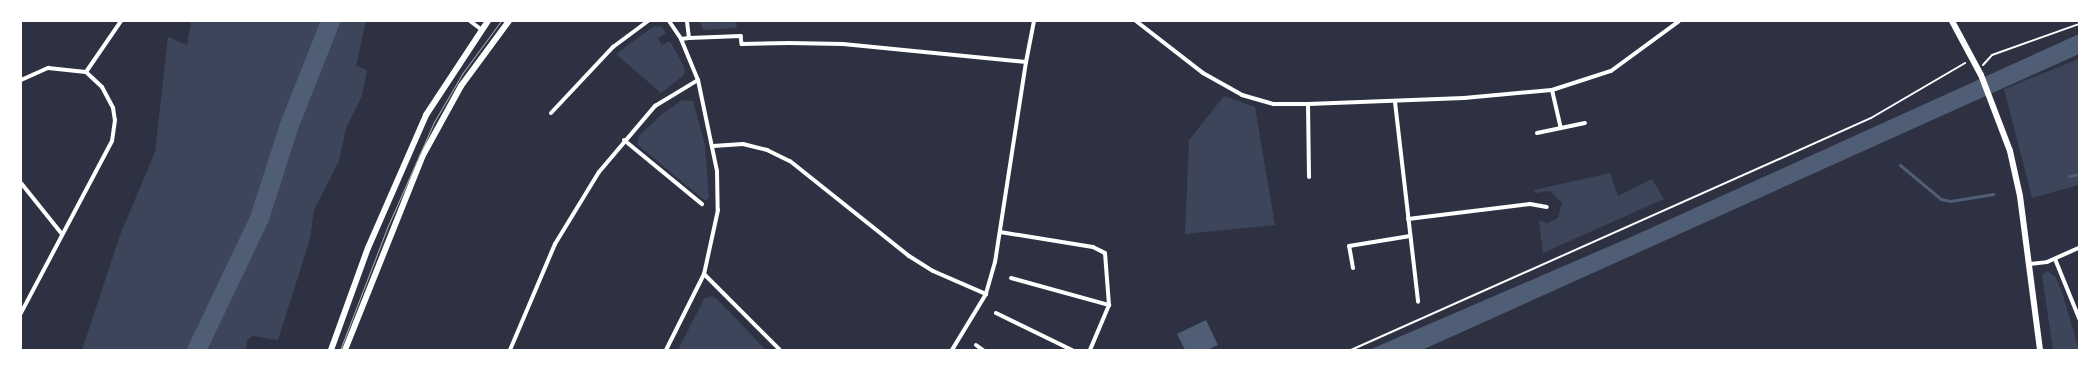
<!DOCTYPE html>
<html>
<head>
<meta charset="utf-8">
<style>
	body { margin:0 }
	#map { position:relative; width:2100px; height:371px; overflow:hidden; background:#2d3142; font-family:Roboto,sans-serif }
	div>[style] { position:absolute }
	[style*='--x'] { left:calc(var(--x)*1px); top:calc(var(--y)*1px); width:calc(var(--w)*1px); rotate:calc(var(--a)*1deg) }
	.green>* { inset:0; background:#3c4559 }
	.water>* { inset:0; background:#4f5d75 }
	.stream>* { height:3px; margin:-1.5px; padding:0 1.5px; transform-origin:1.5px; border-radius:1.5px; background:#4f5d75 }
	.river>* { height:19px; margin:-9.5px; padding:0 9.5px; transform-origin:9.5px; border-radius:9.5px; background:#4f5d75 }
	.path>* { height:2px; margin:-1px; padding:0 1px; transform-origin:1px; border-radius:1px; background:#fff }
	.pedestrian>* { height:3.5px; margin:-1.75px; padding:0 1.75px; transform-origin:1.75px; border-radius:1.75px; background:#fff }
	.minor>* { height:4px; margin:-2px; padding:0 2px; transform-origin:2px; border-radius:2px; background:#fff }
	.secondary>* { height:6px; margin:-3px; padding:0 3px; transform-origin:3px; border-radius:3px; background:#fff }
	.tram>* { height:1px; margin:-0.5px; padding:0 0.5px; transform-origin:0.5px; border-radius:0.5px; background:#abadb3 }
	span { translate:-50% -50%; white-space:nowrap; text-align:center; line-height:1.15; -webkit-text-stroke:3.5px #fff; paint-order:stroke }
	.frame { position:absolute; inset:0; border:22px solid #fff; pointer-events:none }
</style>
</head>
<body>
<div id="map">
	<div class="green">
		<div style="clip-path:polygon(191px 21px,366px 21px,356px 66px,367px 70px,362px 96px,346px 128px,339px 161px,314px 210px,310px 239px,278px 340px,253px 336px,247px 340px,246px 350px,82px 350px,120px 235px,155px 152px,168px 37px,187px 45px)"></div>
		<div style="clip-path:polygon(700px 21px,736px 21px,737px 28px,703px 30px)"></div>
		<div style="clip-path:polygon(654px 26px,662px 27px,666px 33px,658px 38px,662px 45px,670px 41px,685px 69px,684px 75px,661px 93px,616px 54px)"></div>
		<div style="clip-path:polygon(2079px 59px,2079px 185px,2032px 198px,2004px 89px)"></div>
		<div style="clip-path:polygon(1224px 96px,1255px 107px,1275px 225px,1185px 234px,1189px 140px)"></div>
		<div style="clip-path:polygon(682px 100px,693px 101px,705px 145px,709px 198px,705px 201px,637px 144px,639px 136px,662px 114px)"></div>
		<div style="clip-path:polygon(1610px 173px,1618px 196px,1652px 179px,1664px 199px,1543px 253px,1539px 221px,1548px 223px,1558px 218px,1562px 203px,1550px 191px,1535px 193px,1534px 190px)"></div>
		<div style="clip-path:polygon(2047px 271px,2055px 276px,2062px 292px,2079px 350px,2053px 350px,2042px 275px)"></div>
		<div style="clip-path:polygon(712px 296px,716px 298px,766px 350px,678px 350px,704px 299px)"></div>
	</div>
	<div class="water">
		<div style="clip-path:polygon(2079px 34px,2079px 54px,1422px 350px,1369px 350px,1631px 237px)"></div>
		<div style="clip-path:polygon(1206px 320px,1218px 345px,1207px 350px,1185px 350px,1177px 334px)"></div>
	</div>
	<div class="stream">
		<div style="--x:1900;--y:165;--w:53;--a:39.7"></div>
		<div style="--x:1941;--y:199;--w:9;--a:13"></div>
		<div style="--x:1950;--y:201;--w:44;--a:-9.2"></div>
		<div style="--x:2069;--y:176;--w:10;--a:-11"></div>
	</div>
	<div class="river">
		<div style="--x:196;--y:350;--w:146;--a:-64.5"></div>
		<div style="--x:259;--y:218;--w:96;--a:-72.3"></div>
		<div style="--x:288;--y:127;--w:114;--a:-68.4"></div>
	</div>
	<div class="path">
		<div style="--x:1983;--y:65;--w:13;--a:-48"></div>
		<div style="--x:1992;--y:55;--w:92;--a:-19.6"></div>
		<div style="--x:1351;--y:350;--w:569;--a:-24.04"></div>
		<div style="--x:1871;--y:118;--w:109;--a:-30.3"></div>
	</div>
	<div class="pedestrian">
		<div style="--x:741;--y:36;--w:8;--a:83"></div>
		<div style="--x:742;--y:44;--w:47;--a:-1.2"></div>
	</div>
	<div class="minor">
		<div style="--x:470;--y:21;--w:15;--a:37"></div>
		<div style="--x:669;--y:21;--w:22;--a:56"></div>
		<div style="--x:681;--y:39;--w:44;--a:67.5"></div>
		<div style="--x:698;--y:80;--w:93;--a:78.2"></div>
		<div style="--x:717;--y:171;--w:39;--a:89"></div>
		<div style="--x:718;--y:210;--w:66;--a:102.3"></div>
		<div style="--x:704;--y:274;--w:107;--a:45"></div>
		<div style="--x:1136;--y:21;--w:85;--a:37.8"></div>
		<div style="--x:1203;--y:73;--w:45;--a:29.4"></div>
		<div style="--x:1242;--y:95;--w:33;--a:16"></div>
		<div style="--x:1274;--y:104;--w:34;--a:0"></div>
		<div style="--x:1308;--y:104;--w:156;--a:-2.2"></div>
		<div style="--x:1464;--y:98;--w:88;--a:-5.2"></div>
		<div style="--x:1552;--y:90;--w:62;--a:-17.9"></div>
		<div style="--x:1611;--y:71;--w:84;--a:-36.3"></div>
		<div style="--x:689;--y:38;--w:52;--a:-2.2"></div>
		<div style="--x:681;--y:39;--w:8;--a:-7"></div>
		<div style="--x:689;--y:38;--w:17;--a:-97"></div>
		<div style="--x:789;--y:43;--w:54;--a:1.1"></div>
		<div style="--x:843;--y:44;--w:184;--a:5.6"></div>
		<div style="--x:1026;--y:62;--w:202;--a:98.8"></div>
		<div style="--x:995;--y:262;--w:33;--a:106"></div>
		<div style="--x:986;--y:294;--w:66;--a:121.3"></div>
		<div style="--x:1026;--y:62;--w:42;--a:-79"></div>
		<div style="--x:86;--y:72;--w:62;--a:-55.5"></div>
		<div style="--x:21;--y:80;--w:30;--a:-24"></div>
		<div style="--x:48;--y:68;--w:38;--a:6"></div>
		<div style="--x:86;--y:72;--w:22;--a:43"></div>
		<div style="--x:102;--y:87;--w:24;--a:62"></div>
		<div style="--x:113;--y:108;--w:12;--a:81"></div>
		<div style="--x:115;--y:120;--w:21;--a:98"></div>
		<div style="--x:112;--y:141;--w:195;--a:117.9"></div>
		<div style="--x:1552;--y:90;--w:39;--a:77"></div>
		<div style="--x:1395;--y:102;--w:201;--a:83.4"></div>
		<div style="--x:1308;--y:104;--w:73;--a:89.2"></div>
		<div style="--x:551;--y:113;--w:91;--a:-46.8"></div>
		<div style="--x:613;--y:47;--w:44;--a:-36.6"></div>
		<div style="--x:1537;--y:133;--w:49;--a:-11.8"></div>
		<div style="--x:624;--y:140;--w:101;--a:39.4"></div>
		<div style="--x:713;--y:146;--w:30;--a:-4"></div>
		<div style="--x:743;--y:144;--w:25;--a:14"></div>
		<div style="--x:767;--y:150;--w:25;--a:26"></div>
		<div style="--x:790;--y:161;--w:152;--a:38.6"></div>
		<div style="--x:909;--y:256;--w:28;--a:32"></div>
		<div style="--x:933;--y:271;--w:58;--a:23.5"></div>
		<div style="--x:21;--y:183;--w:65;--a:51.2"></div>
		<div style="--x:1408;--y:219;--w:123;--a:-7"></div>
		<div style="--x:1530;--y:204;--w:17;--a:10"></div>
		<div style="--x:1000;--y:232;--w:94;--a:9.2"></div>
		<div style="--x:1093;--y:247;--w:13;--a:27"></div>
		<div style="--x:1105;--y:253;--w:52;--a:85.6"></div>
		<div style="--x:1109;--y:305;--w:49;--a:112.9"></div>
		<div style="--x:2055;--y:259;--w:64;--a:67.9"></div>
		<div style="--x:2029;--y:264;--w:18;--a:-6"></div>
		<div style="--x:2047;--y:262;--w:35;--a:-24"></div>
		<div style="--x:1353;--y:268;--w:22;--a:-100"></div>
		<div style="--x:1349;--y:246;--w:62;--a:-9.3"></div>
		<div style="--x:1011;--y:278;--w:102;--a:15.4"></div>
		<div style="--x:996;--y:313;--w:85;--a:26"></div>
		<div style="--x:976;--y:345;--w:9;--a:36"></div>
		<div style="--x:510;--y:350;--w:115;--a:-67"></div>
		<div style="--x:555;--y:244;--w:84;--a:-58.6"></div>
		<div style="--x:599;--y:172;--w:87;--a:-49.7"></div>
		<div style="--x:655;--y:106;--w:50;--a:-31.2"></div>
		<div style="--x:666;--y:350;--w:85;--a:-63.4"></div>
	</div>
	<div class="secondary">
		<div style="--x:1952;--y:21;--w:61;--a:61.8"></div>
		<div style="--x:1981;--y:75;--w:81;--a:69.1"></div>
		<div style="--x:2010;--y:151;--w:46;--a:77.5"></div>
		<div style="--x:2020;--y:196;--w:155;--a:82.6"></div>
		<div style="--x:331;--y:350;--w:109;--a:-70.1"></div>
		<div style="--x:368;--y:248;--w:145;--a:-66.4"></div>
		<div style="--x:426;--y:115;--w:113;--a:-56.6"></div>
		<div style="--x:345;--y:350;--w:208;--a:-68.2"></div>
		<div style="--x:422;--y:157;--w:81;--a:-61.2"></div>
		<div style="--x:461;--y:86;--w:81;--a:-53.6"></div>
	</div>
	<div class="tram">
		<div style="--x:340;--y:350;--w:131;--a:-68.9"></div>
		<div style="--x:387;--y:228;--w:116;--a:-66.1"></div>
		<div style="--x:434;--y:122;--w:56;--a:-59.7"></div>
		<div style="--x:462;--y:74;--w:66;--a:-53.7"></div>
	</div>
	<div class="frame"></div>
</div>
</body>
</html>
